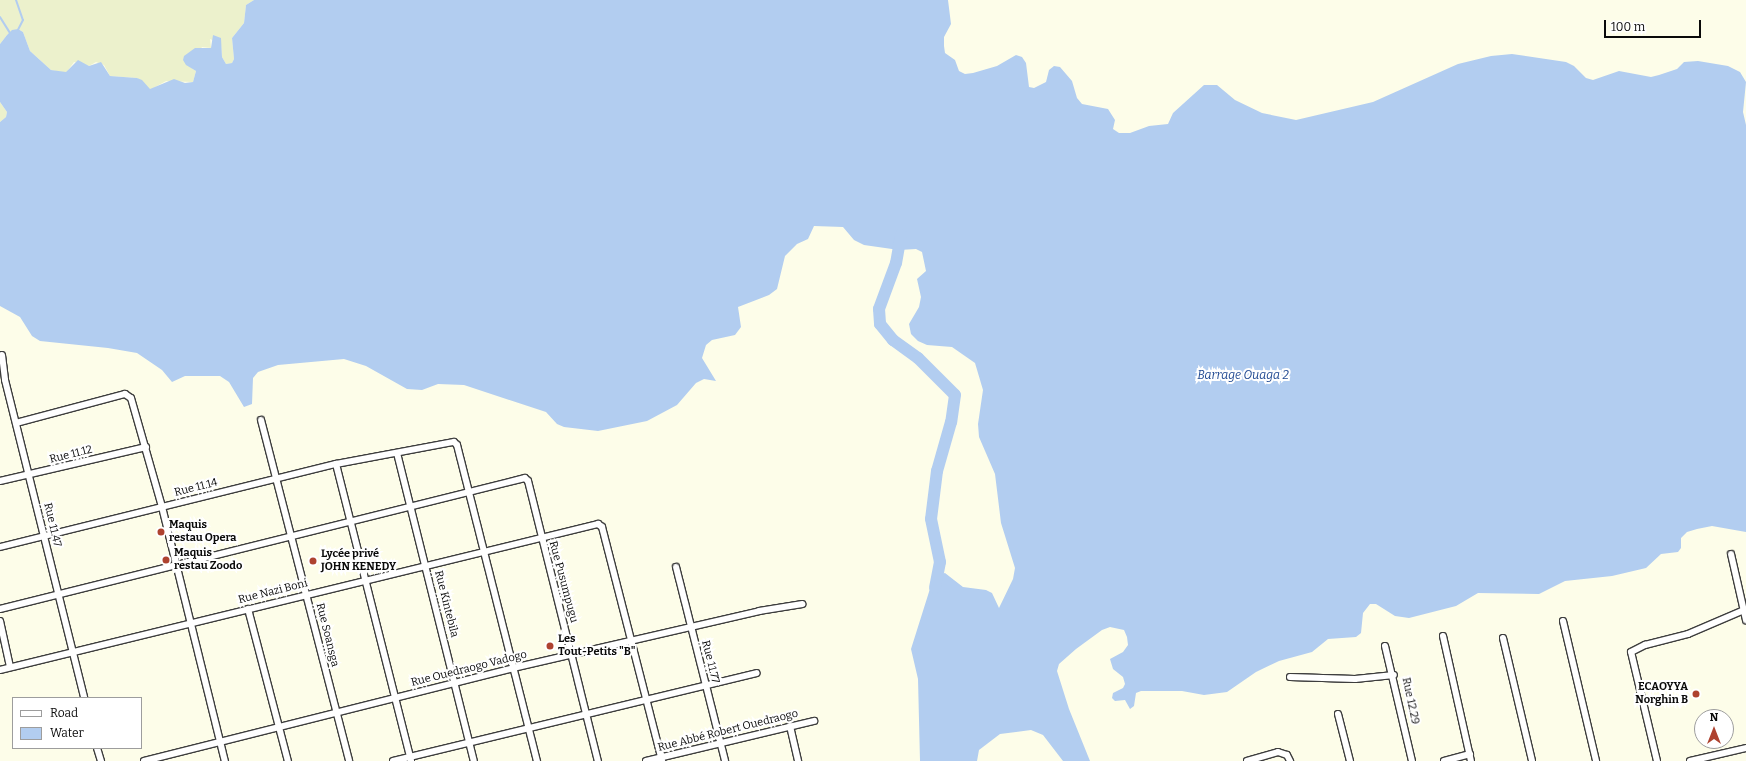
<!DOCTYPE html>
<html>
<head>
<meta charset="utf-8">
<style>
	body { margin:0 }
	#map { position:relative; width:1746px; height:761px; overflow:hidden; background:#fdfde9; font-family:Bitter,serif }
	div>[style] { position:absolute }
	[style*='--x'] { left:calc(var(--x)*1px); top:calc(var(--y)*1px); width:calc(var(--w)*1px); rotate:calc(var(--a)*1deg) }
	.farmland>* { inset:0; background:#ecf1cc }
	.water>* { inset:0; background:#b2cdf0 }
	.stream>* { height:2px; margin:-1px; padding:0 1px; transform-origin:1px; border-radius:1px; background:#b2cdf0 }
	.river>* { height:12px; margin:-6px; padding:0 6px; transform-origin:6px; border-radius:6px; background:#b2cdf0 }
	.roads { filter:drop-shadow(1px 0 #3d3d3d) drop-shadow(-1px 0 #3d3d3d) drop-shadow(0 1px #3d3d3d) drop-shadow(0 -1px #3d3d3d) }
	.street>* { height:6px; margin:-3px; padding:0 3px; transform-origin:3px; border-radius:3px; background:#fff }
	.dots>* { width:11px; height:11px; translate:-50% -50%; box-sizing:border-box; border:2px solid #fff; border-radius:50% }
	span { translate:-50% -50%; white-space:nowrap; text-align:center; line-height:1.15; -webkit-text-stroke:4px #fff; paint-order:stroke }
	.street-label { font-size:11px; color:#0a0a0a }
	.poi-label { font-size:11px; color:#0a0a0a; font-weight:700 }
	.left { translate:0 -50%; text-align:left }
	.right { translate:-100% -50%; text-align:right }
	.water-label { font-size:12px; color:#1f4891; font-style:italic }
	.legend { position:absolute; left:12px; top:697px; width:130px; height:52px; box-sizing:border-box; background:#fff; border:1px solid #9d9d9d; margin:0; padding:5px 7px; list-style:none; font-size:12px; color:#0a0a0a }
	.legend li { display:flex; align-items:center; gap:8px; height:20px }
	.legend b { width:20px; border:1px solid #9d9d9d }
	.north { position:absolute; left:1694px; top:709px; width:40px; height:40px; box-sizing:border-box; background:#fff; border:1px solid #9d9d9d; border-radius:50%; rotate:0deg; font-size:11px; font-weight:700; line-height:16px; text-align:center; color:#0a0a0a }
	.north::after { content:''; display:block; margin:auto; width:14px; height:18px; background:#ae422f; clip-path:polygon(50% 0,100% 100%,50% 72%,0 100%) }
	.scale { position:absolute; left:1604px; top:20px; width:97px; height:18px; box-sizing:border-box; border:2px solid #0a0a0a; border-top:0; padding-left:5px; font-size:12px; line-height:14px; white-space:nowrap; color:#0a0a0a; -webkit-text-stroke:3px #fff; paint-order:stroke }
</style>
</head>
<body>
<div id="map">
	<div class="farmland">
		<div style="clip-path:polygon(0 0,254px 0,246px 5px,244px 23px,232px 38px,234px 59px,232px 63px,226px 64px,222px 57px,221px 44px,210px 39px,211px 48px,202px 47px,190px 67px,196px 71px,193px 82px,166px 81px,150px 90px,137px 78px,110px 76px,104px 65px,96px 62px,89px 66px,74px 62px,66px 73px,51px 70px,30px 51px,23px 32px,18px 29px,7px 35px,0 44px)"></div>
		<div style="clip-path:polygon(0 102px,7px 112px,6px 117px,0 122px)"></div>
	</div>
	<div class="water">
		<div style="clip-path:polygon(254px 0,948px 0,951px 24px,944px 37px,944px 46px,945px 53px,955px 60px,959px 71px,965px 74px,973px 73px,997px 66px,1016px 55px,1022px 57px,1026px 63px,1029px 87px,1034px 88px,1046px 82px,1049px 70px,1054px 66px,1060px 67px,1072px 81px,1077px 98px,1082px 104px,1108px 109px,1115px 120px,1113px 129px,1119px 133px,1130px 133px,1149px 126px,1168px 124px,1173px 113px,1204px 85px,1217px 85px,1235px 100px,1262px 113px,1296px 120px,1373px 102px,1458px 64px,1491px 56px,1512px 54px,1566px 62px,1574px 66px,1586px 78px,1593px 80px,1619px 71px,1651px 77px,1659px 75px,1677px 69px,1684px 62px,1698px 61px,1728px 66px,1740px 72px,1746px 82px,1743px 112px,1746px 125px,1746px 532px,1712px 526px,1697px 529px,1687px 532px,1681px 538px,1681px 548px,1678px 552px,1661px 554px,1646px 568px,1612px 576px,1565px 581px,1539px 594px,1478px 593px,1456px 606px,1409px 618px,1395px 616px,1376px 604px,1370px 604px,1363px 613px,1361px 633px,1356px 637px,1328px 639px,1312px 652px,1279px 661px,1256px 672px,1227px 692px,1204px 695px,1182px 691px,1141px 691px,1136px 693px,1134px 706px,1130px 709px,1125px 700px,1115px 701px,1112px 698px,1113px 693px,1123px 688px,1125px 684px,1123px 677px,1113px 669px,1110px 659px,1123px 652px,1128px 645px,1127px 637px,1124px 630px,1110px 627px,1102px 630px,1076px 649px,1059px 664px,1057px 671px,1069px 709px,1090px 761px,1063px 761px,1043px 735px,1031px 730px,1000px 734px,979px 750px,977px 761px,920px 761px,918px 679px,911px 649px,934px 576px,945px 573px,963px 587px,986px 590px,992px 593px,999px 608px,1013px 579px,1015px 568px,1001px 523px,995px 474px,979px 437px,978px 424px,983px 390px,975px 363px,952px 347px,927px 345px,918px 341px,911px 334px,909px 324px,919px 307px,921px 297px,917px 279px,926px 271px,922px 252px,916px 249px,899px 250px,864px 245px,854px 240px,843px 227px,814px 226px,808px 239px,797px 244px,785px 256px,777px 289px,769px 295px,738px 307px,741px 327px,735px 335px,712px 340px,706px 345px,702px 358px,716px 381px,704px 379px,696px 383px,677px 405px,647px 421px,598px 431px,564px 427px,557px 424px,546px 412px,464px 385px,438px 384px,422px 390px,407px 389px,366px 366px,344px 359px,278px 365px,258px 372px,253px 378px,252px 404px,244px 407px,229px 382px,220px 376px,185px 376px,172px 382px,162px 370px,137px 353px,108px 348px,40px 341px,32px 336px,20px 317px,0 306px,0 122px,6px 117px,7px 112px,0 102px,0 44px,7px 35px,12px 30px,18px 29px,23px 32px,30px 51px,51px 70px,66px 72px,78px 60px,89px 66px,101px 62px,110px 76px,137px 78px,142px 80px,150px 89px,174px 79px,185px 83px,193px 82px,196px 71px,186px 65px,183px 60px,184px 56px,195px 48px,211px 48px,213px 35px,221px 38px,222px 57px,226px 64px,232px 63px,234px 59px,232px 38px,244px 23px,246px 5px)"></div>
	</div>
	<div class="stream">
		<div style="--x:16;--y:0;--w:21;--a:71"></div>
		<div style="--x:23;--y:20;--w:11;--a:117"></div>
		<div style="--x:0;--y:17;--w:19;--a:58"></div>
	</div>
	<div class="river">
		<div style="--x:901;--y:235;--w:28;--a:100"></div>
		<div style="--x:896;--y:263;--w:49;--a:110.3"></div>
		<div style="--x:879;--y:309;--w:15;--a:86"></div>
		<div style="--x:880;--y:324;--w:21;--a:51"></div>
		<div style="--x:893;--y:340;--w:31;--a:36"></div>
		<div style="--x:918;--y:358;--w:52;--a:45"></div>
		<div style="--x:955;--y:395;--w:27;--a:98"></div>
		<div style="--x:951;--y:422;--w:51;--a:105.9"></div>
		<div style="--x:937;--y:471;--w:48;--a:97.1"></div>
		<div style="--x:931;--y:519;--w:44;--a:78.2"></div>
		<div style="--x:940;--y:562;--w:26;--a:101"></div>
	</div>
	<div class="roads">
		<div class="street">
			<div style="--x:2;--y:355;--w:25;--a:83"></div>
			<div style="--x:5;--y:380;--w:328;--a:76"></div>
			<div style="--x:261;--y:420;--w:352;--a:75.5"></div>
			<div style="--x:16;--y:423;--w:113;--a:-14.9"></div>
			<div style="--x:125;--y:394;--w:7;--a:34"></div>
			<div style="--x:131;--y:398;--w:113;--a:74.1"></div>
			<div style="--x:162;--y:507;--w:262;--a:76.1"></div>
			<div style="--x:397;--y:453;--w:317;--a:76"></div>
			<div style="--x:336;--y:464;--w:306;--a:75.8"></div>
			<div style="--x:0;--y:481;--w:150;--a:-13.1"></div>
			<div style="--x:0;--y:547;--w:346;--a:-13.9"></div>
			<div style="--x:336;--y:464;--w:120;--a:-10.6"></div>
			<div style="--x:454;--y:442;--w:4;--a:45"></div>
			<div style="--x:457;--y:445;--w:326;--a:75.8"></div>
			<div style="--x:1731;--y:554;--w:68;--a:77.2"></div>
			<div style="--x:676;--y:567;--w:200;--a:75.8"></div>
			<div style="--x:0;--y:609;--w:541;--a:-14.01"></div>
			<div style="--x:525;--y:478;--w:4;--a:45"></div>
			<div style="--x:528;--y:481;--w:289;--a:76"></div>
			<div style="--x:248;--y:609;--w:157;--a:75.3"></div>
			<div style="--x:0;--y:621;--w:47;--a:77.7"></div>
			<div style="--x:1563;--y:621;--w:144;--a:76.7"></div>
			<div style="--x:1443;--y:636;--w:128;--a:77.4"></div>
			<div style="--x:1503;--y:638;--w:126;--a:76.7"></div>
			<div style="--x:1385;--y:646;--w:118;--a:76.8"></div>
			<div style="--x:0;--y:670;--w:616;--a:-13.72"></div>
			<div style="--x:598;--y:524;--w:5;--a:37"></div>
			<div style="--x:602;--y:527;--w:242;--a:75.6"></div>
			<div style="--x:1290;--y:677;--w:65;--a:1.8"></div>
			<div style="--x:1355;--y:679;--w:39;--a:-6"></div>
			<div style="--x:1338;--y:714;--w:49;--a:75.7"></div>
			<div style="--x:790;--y:726;--w:36;--a:77"></div>
			<div style="--x:97;--y:748;--w:14;--a:73"></div>
			<div style="--x:144;--y:761;--w:381;--a:-14.1"></div>
			<div style="--x:513;--y:668;--w:253;--a:-13"></div>
			<div style="--x:759;--y:611;--w:44;--a:-9.2"></div>
			<div style="--x:393;--y:761;--w:374;--a:-13.6"></div>
			<div style="--x:646;--y:761;--w:173;--a:-13.4"></div>
			<div style="--x:1247;--y:761;--w:32;--a:-16"></div>
			<div style="--x:1278;--y:752;--w:9;--a:18"></div>
			<div style="--x:1287;--y:755;--w:7;--a:63"></div>
			<div style="--x:1444;--y:761;--w:27;--a:-15"></div>
			<div style="--x:1657;--y:761;--w:112;--a:-103.4"></div>
			<div style="--x:1631;--y:652;--w:16;--a:-27"></div>
			<div style="--x:1645;--y:645;--w:44;--a:-14.3"></div>
			<div style="--x:1688;--y:634;--w:61;--a:-23.2"></div>
			<div style="--x:1690;--y:761;--w:57;--a:-13.1"></div>
		</div>
	</div>
	<div class="dots">
		<div style="left:161px;top:532px;background:#ae422f"></div>
		<div style="left:166px;top:560px;background:#ae422f"></div>
		<div style="left:313px;top:561px;background:#ae422f"></div>
		<div style="left:550px;top:646px;background:#ae422f"></div>
		<div style="left:1696px;top:694px;background:#ae422f"></div>
	</div>
	<div class="street-label">
		<span style="left:71px;top:455px;rotate:-14deg">Rue 11.12</span>
		<span style="left:196px;top:488px;rotate:-14deg">Rue 11.14</span>
		<span style="left:52px;top:525px;rotate:77deg">Rue 11.47</span>
		<span style="left:563px;top:582px;rotate:75deg">Rue Pusumpugu</span>
		<span style="left:273px;top:592px;rotate:-14deg">Rue Nazi Boni</span>
		<span style="left:446px;top:604px;rotate:76deg">Rue Kintebila</span>
		<span style="left:327px;top:635px;rotate:76deg">Rue Soansga</span>
		<span style="left:710px;top:662px;rotate:76deg">Rue 11.77</span>
		<span style="left:469px;top:669px;rotate:-14deg">Rue Ouedraogo Vadogo</span>
		<span style="left:1410px;top:701px;rotate:78deg">Rue 12.29</span>
		<span style="left:728px;top:731px;rotate:-14deg">Rue Abbé Robert Ouedraogo</span>
	</div>
	<div class="poi-label">
		<span class="left" style="left:169px;top:532px">Maquis<br>restau Opera</span>
		<span class="left" style="left:174px;top:560px">Maquis<br>restau Zoodo</span>
		<span class="left" style="left:321px;top:561px">Lycée privé<br>JOHN KENEDY</span>
		<span class="left" style="left:558px;top:646px">Les<br>Tout-Petits "B"</span>
		<span class="right" style="left:1688px;top:694px">ECAOYYA<br>Norghin B</span>
	</div>
	<div class="water-label">
		<span style="left:1243px;top:376px">Barrage Ouaga 2</span>
	</div>
	<ul class="legend">
	<li><b style="height:5px;background:#fff"></b>Road</li>
	<li><b style="height:11px;background:#b2cdf0"></b>Water</li>
	</ul>
	<div class="north">N</div>
	<div class="scale">100 m</div>
</div>
</body>
</html>
